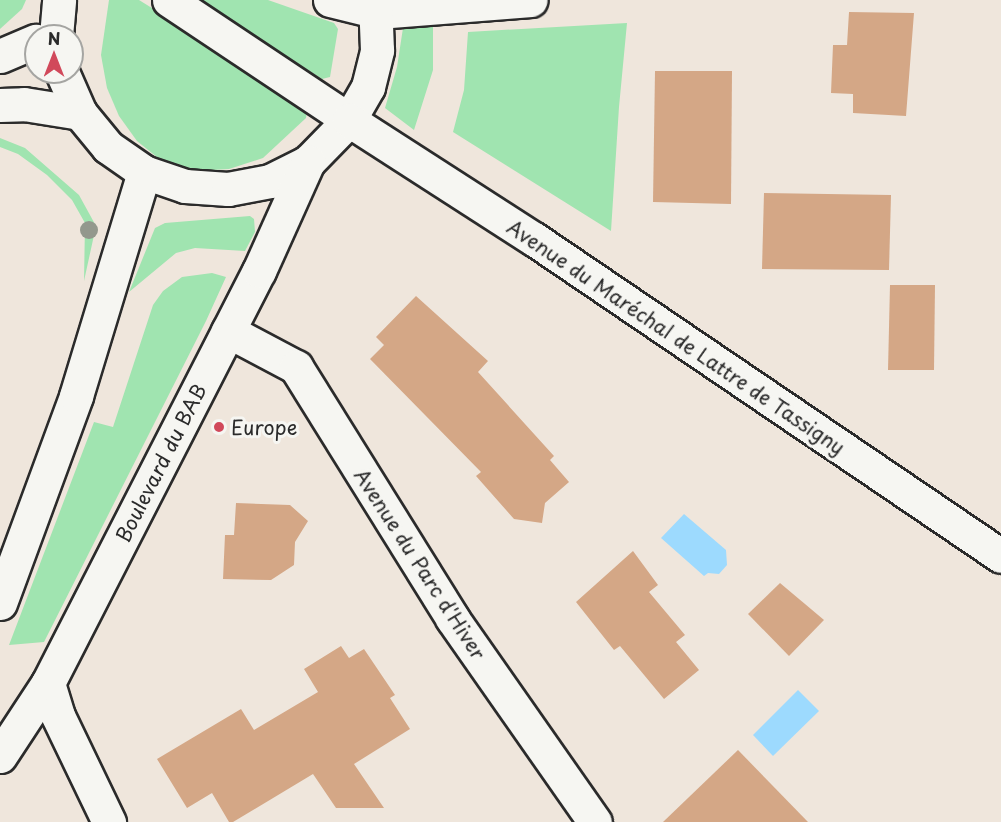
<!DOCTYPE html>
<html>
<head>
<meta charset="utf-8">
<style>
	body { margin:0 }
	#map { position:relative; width:1001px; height:822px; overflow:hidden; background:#efe6dc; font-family:"Playpen Sans",sans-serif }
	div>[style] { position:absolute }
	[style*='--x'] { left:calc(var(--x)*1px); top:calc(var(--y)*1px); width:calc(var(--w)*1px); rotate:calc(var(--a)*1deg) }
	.green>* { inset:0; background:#a0e4b0 }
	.water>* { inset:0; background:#9ddafe }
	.building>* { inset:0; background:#d4a786 }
	.roads { filter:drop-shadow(2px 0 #2b2b2b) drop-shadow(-2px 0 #2b2b2b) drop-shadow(0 2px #2b2b2b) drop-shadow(0 -2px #2b2b2b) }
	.minor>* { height:33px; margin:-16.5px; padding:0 16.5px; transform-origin:16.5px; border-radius:16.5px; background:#f6f6f2 }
	.major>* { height:33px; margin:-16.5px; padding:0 16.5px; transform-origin:16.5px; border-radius:16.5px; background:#f6f6f2 }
	.trees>* { width:18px; height:18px; margin:-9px; border-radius:50%; background:#93988d }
	.dots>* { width:16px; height:16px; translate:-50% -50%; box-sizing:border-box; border:3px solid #f6f6f2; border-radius:50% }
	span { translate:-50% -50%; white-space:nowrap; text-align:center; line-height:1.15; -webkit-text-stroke:6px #f6f6f2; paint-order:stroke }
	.street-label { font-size:20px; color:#2b2b2b }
	.poi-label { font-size:20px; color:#2b2b2b }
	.left { translate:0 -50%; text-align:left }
	.north { position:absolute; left:24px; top:24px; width:60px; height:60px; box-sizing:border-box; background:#f6f6f2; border:2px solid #a5a5a2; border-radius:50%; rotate:0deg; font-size:16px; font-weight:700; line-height:24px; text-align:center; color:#2b2b2b }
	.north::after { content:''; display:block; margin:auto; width:21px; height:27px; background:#d1495b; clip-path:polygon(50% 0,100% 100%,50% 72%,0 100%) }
</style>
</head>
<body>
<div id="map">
	<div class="green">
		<div style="clip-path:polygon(0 0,26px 0,22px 9px,0 29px)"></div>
		<div style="clip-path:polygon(109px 0,139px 0,308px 105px,306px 118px,263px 158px,229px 169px,194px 171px,163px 162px,137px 141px,119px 116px,107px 88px,101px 55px)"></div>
		<div style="clip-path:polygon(197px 0,268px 0,334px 23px,338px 29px,330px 77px,322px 79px)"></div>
		<div style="clip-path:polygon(433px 23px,433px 70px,414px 130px,385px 108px,397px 67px,403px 28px)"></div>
		<div style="clip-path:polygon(627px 23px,619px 107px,611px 231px,453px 132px,464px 90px,468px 32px)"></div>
		<div style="clip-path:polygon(0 138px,25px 148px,79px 195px,96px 226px,84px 281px,85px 223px,72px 200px,47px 175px,18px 154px,0 147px)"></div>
		<div style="clip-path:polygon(250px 216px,254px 219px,255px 232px,245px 251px,195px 248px,176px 253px,129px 292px,155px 228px,165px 223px)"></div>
		<div style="clip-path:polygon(212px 273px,226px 277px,206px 321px,44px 642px,9px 645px,94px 422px,113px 427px,153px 305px,163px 291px,182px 277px)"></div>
	</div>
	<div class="water">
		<div style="clip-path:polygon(684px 514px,726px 550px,727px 565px,719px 574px,708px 573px,704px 576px,661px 538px)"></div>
		<div style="clip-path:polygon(798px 690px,819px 711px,773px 756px,753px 735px)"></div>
	</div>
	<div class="building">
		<div style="clip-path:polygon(849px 12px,914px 13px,906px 116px,853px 113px,853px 94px,831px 93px,833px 45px,847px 45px)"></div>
		<div style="clip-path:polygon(655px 71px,732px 71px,731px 204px,653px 202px)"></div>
		<div style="clip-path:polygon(764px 193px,891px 195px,889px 270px,762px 269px)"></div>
		<div style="clip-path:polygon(890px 285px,935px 285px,934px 370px,888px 370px)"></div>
		<div style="clip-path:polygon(416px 296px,488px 361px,478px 372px,554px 456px,550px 460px,569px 482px,545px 503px,542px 523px,514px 519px,476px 476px,481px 472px,370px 359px,384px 345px,376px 337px)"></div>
		<div style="clip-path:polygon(236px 503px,290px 505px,308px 521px,295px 542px,294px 565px,271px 580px,223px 579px,225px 535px,234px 535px)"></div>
		<div style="clip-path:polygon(633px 551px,658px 585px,649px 592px,685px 635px,676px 642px,699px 670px,664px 699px,620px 646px,614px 650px,576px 602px)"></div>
		<div style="clip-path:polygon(780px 583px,824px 620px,789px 656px,748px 614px)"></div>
		<div style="clip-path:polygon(341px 646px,349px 658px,364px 649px,395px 695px,390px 698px,410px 729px,354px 764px,384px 808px,336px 808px,313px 774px,233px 822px,229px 822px,212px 793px,187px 808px,157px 759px,241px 709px,254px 730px,318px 692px,304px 669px)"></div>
		<div style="clip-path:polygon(738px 750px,808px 822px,663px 822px)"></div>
	</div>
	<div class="roads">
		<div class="minor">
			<div style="--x:169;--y:0;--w:216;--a:33.7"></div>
			<div style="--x:330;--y:0;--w:49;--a:14"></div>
			<div style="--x:378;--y:12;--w:153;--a:-4.5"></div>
			<div style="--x:228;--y:331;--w:77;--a:27.9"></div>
			<div style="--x:296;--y:367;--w:296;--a:58.1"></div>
			<div style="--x:452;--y:618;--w:249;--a:55"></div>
			<div style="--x:48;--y:683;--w:34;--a:73"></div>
			<div style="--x:58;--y:716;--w:118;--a:64.3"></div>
		</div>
		<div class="major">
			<div style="--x:56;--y:36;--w:36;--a:-85"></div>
			<div style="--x:0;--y:56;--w:39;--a:-23"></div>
			<div style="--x:62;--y:72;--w:45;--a:66.3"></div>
			<div style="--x:80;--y:113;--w:44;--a:50.5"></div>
			<div style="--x:108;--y:147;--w:44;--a:34.8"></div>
			<div style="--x:144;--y:172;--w:43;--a:18.9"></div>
			<div style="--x:185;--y:186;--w:43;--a:4"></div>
			<div style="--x:228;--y:189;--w:43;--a:-10.8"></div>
			<div style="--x:270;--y:181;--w:42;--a:-26.6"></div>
			<div style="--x:308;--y:162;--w:59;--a:-45.7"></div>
			<div style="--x:349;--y:120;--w:38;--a:-60"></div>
			<div style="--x:368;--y:87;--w:38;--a:-76"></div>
			<div style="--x:377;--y:50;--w:50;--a:-92.3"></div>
			<div style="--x:0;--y:105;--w:24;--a:-2"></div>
			<div style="--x:24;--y:104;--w:57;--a:9.1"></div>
			<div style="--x:349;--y:120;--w:220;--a:32.8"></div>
			<div style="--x:534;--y:239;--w:564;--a:34.17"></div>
			<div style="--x:0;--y:603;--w:221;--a:-69.8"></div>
			<div style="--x:76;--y:396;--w:234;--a:-73.1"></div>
			<div style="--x:0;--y:756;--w:87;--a:-56.7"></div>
			<div style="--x:48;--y:683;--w:463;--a:-62.9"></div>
			<div style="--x:259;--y:271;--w:120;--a:-65.8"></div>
		</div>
	</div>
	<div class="trees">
		<div style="left:89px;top:230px"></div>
	</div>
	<div class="dots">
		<div style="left:219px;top:427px;background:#d1495b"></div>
	</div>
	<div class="street-label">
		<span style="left:676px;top:337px;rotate:34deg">Avenue du Maréchal de Lattre de Tassigny</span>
		<span style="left:161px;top:463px;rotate:-63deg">Boulevard du BAB</span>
		<span style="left:420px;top:564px;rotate:57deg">Avenue du Parc d'Hiver</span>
	</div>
	<div class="poi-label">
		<span class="left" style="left:231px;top:427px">Europe</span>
	</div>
	<div class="north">N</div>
</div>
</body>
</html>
